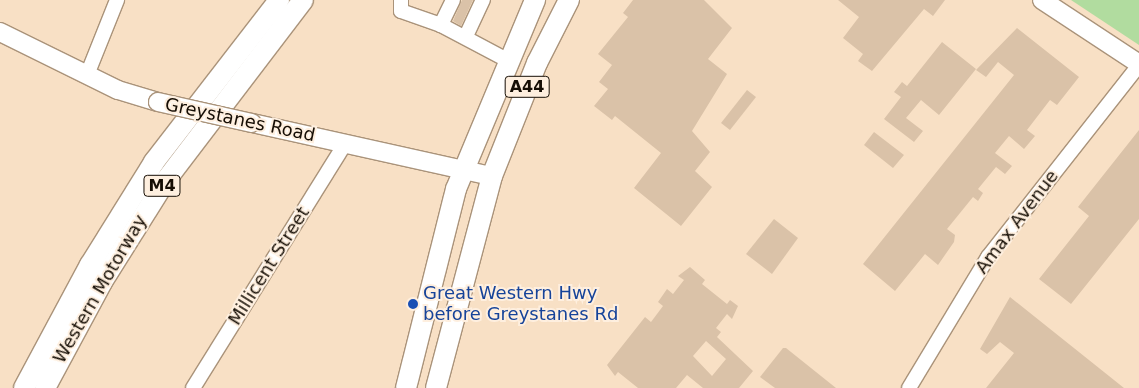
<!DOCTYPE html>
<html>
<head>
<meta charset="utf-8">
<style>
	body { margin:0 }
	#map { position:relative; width:1139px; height:388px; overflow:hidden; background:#f8e0c5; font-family:"DejaVu Sans",sans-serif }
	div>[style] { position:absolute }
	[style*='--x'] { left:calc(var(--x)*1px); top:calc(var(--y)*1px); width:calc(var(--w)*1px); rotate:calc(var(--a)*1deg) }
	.green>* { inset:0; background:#b1dc9f }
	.building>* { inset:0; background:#dac2a8 }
	.roads { filter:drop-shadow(1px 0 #aa937a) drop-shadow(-1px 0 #aa937a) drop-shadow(0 1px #aa937a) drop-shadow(0 -1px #aa937a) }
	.minor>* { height:14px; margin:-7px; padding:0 7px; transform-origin:7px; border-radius:7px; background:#fff }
	.major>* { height:18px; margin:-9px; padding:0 9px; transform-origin:9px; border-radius:9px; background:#fff }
	.highway>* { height:20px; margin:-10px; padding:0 10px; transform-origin:10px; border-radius:10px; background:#fff }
	.bridges { filter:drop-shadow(1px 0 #aa937a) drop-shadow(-1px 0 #aa937a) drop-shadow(0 1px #aa937a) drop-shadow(0 -1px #aa937a) }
	.major-bridge>* { height:18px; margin:-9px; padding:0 9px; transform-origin:9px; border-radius:9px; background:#fff }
	.dots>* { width:14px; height:14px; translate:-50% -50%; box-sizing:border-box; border:2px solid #feefdf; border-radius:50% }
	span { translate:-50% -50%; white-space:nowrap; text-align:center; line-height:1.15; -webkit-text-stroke:4px #feefdf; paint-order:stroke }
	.shield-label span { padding:1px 4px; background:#feefdf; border:1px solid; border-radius:4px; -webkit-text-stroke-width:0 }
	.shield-label { font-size:16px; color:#160e05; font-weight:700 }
	.street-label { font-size:18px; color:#160e05 }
	.transit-label { font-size:18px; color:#164399 }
	.left { translate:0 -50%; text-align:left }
</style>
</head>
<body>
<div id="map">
	<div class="green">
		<div style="clip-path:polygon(1071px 0,1139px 0,1139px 45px)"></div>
	</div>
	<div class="building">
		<div style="clip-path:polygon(462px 0,473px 0,461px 26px,453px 21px)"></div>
		<div style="clip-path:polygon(633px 0,704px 0,732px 28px,708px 59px,727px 74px,692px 131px,710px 152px,695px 171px,712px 187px,681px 226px,634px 188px,661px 153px,615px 116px,612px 120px,594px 106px,608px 89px,599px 82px,612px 65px,598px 54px,628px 17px,623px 13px)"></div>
		<div style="clip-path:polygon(838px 0,945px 0,933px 16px,924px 9px,872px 71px,858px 61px,863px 54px,843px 38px,859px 17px)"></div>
		<div style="clip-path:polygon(1017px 28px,1079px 77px,1057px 105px,1050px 100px,1027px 130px,1035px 136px,1024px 149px,1009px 136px,995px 153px,1012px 166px,1005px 174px,996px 167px,978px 189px,983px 193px,978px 201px,973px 197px,947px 229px,955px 235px,954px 242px,938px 265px,925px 254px,895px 291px,863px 264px,1014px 75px,998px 62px,986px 77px,976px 70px)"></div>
		<div style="clip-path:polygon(942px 42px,976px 69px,939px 115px,921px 100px,906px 118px,923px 131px,914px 142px,884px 119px,901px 97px,894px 92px,902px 82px,907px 86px)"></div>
		<div style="clip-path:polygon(747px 90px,756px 97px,730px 130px,721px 123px)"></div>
		<div style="clip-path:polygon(1139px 130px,1139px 219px,1071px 304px,1039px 279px,1089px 216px,1078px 207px)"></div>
		<div style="clip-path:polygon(874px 132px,904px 155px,893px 168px,864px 145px)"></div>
		<div style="clip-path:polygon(774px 219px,798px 238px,772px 274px,746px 254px)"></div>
		<div style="clip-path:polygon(evenodd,690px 267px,705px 280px,702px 284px,727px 304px,730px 300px,738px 306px,732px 319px,727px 314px,716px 328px,721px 332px,717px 337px,753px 371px,739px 388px,703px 388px,687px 375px,676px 388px,638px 388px,618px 372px,615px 376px,607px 365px,645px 317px,651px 322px,663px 306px,658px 302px,667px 289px,673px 294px,684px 280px,678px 276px,690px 267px,706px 341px,726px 359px,712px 376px,693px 356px,706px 341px)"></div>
		<div style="clip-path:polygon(1010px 297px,1124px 388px,986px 388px,1014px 353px,1000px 342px,987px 354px,980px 349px)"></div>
		<div style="clip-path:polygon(783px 348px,786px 348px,836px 388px,775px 388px,760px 377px)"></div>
	</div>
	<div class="roads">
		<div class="minor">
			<div style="--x:401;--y:0;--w:11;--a:90"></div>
			<div style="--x:401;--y:11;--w:42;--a:19.3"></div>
			<div style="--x:453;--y:0;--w:28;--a:116"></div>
			<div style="--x:441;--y:25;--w:75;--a:27.9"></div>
			<div style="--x:466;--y:36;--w:40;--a:-65"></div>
			<div style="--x:87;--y:75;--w:81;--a:-68.2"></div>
			<div style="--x:193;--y:388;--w:287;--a:-58.1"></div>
			<div style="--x:909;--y:388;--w:153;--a:-58.9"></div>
			<div style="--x:988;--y:257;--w:244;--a:-51.8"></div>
		</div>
		<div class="major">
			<div style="--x:1042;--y:0;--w:116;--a:33.4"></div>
			<div style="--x:0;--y:32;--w:131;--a:26.2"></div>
			<div style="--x:118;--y:90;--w:42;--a:16.7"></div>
			<div style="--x:252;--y:123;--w:246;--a:12.5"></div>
		</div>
		<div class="highway">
			<div style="--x:24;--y:388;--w:140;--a:-61.8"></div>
			<div style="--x:90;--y:265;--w:121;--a:-58.1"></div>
			<div style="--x:154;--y:162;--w:205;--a:-52.3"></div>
			<div style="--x:45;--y:388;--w:120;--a:-61.7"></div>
			<div style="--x:102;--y:282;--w:120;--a:-57.9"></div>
			<div style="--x:166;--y:180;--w:226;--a:-52.7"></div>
			<div style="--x:406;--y:388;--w:205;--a:-75.9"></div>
			<div style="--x:456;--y:189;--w:205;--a:-67.3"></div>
			<div style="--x:436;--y:388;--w:219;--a:-75.2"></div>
			<div style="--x:492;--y:176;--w:122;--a:-68.3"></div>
			<div style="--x:537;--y:63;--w:71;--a:-63.1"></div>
		</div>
	</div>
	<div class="bridges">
		<div class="major-bridge">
			<div style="--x:158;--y:102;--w:96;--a:12.6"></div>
		</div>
	</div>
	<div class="dots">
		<div style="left:413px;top:304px;background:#1a4fb4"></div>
	</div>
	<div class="shield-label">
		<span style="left:527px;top:87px">A44</span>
		<span style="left:162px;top:186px">M4</span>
	</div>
	<div class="street-label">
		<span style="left:240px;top:120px;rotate:12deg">Greystanes Road</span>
		<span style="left:1017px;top:222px;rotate:-53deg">Amax Avenue</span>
		<span style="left:269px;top:266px;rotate:-58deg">Millicent Street</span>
		<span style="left:100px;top:289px;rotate:-60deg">Western Motorway</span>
	</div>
	<div class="transit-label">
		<span class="left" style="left:423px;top:304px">Great Western Hwy<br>before Greystanes Rd</span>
	</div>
</div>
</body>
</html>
